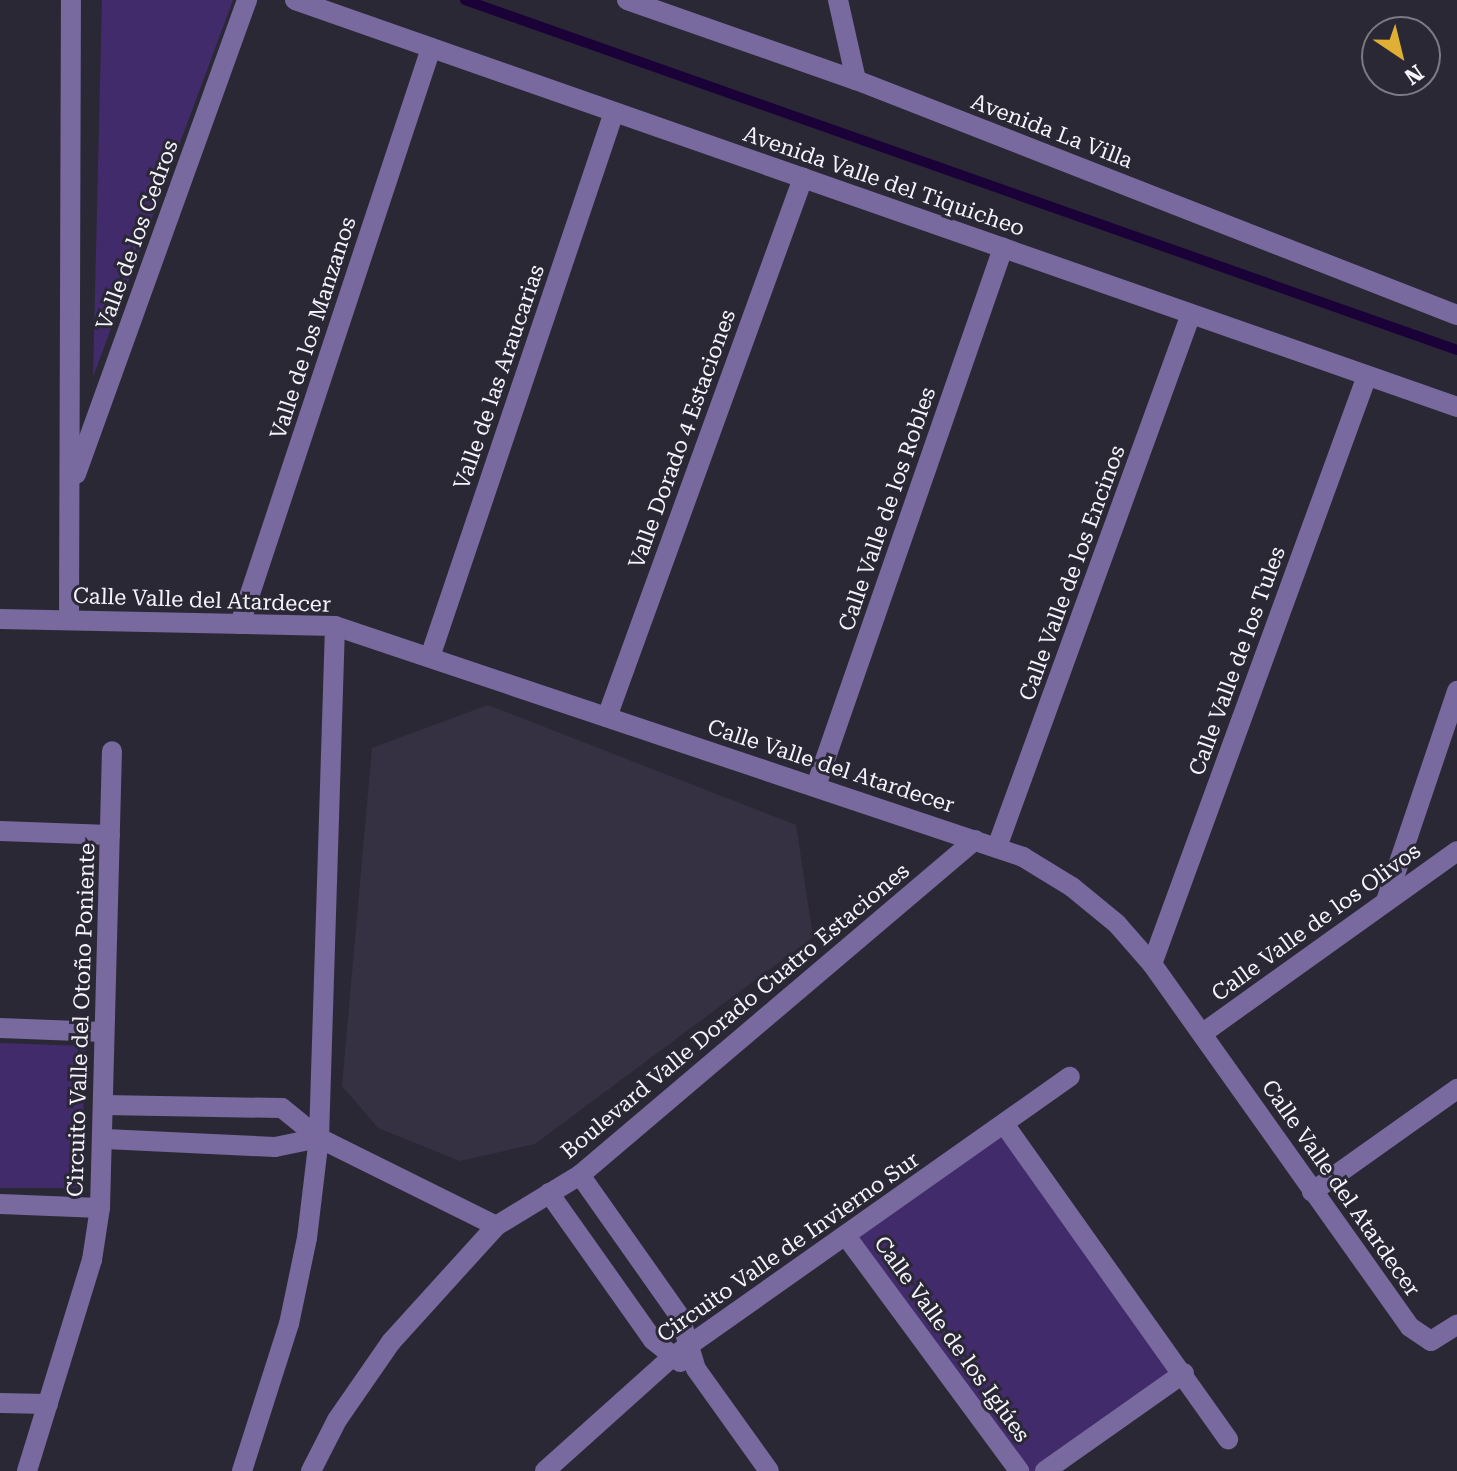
<!DOCTYPE html>
<html>
<head>
<meta charset="utf-8">
<style>
	body { margin:0 }
	#map { position:relative; width:1457px; height:1471px; overflow:hidden; background:#2b2835; font-family:"Roboto Serif",serif }
	div>[style] { position:absolute }
	[style*='--x'] { left:calc(var(--x)*1px); top:calc(var(--y)*1px); width:calc(var(--w)*1px); rotate:calc(var(--a)*1deg) }
	.built>* { inset:0; background:#353143 }
	.green>* { inset:0; background:#412b6a }
	.stream>* { height:10px; margin:-5px; padding:0 5px; transform-origin:5px; border-radius:5px; background:#1a0239 }
	.minor>* { height:20px; margin:-10px; padding:0 10px; transform-origin:10px; border-radius:10px; background:#78699e }
	span { translate:-50% -50%; white-space:nowrap; text-align:center; line-height:1.15; -webkit-text-stroke:6px #2b2835; paint-order:stroke }
	.street-label { font-size:22px; color:#f5f3fc }
	.north { position:absolute; left:1361px; top:16px; width:80px; height:80px; box-sizing:border-box; background:#2b2835; border:2px solid #7c7985; border-radius:50%; rotate:145deg; font-size:22px; font-weight:700; line-height:32px; text-align:center; color:#f5f3fc }
	.north::after { content:''; display:block; margin:auto; width:28px; height:36px; background:#e0b034; clip-path:polygon(50% 0,100% 100%,50% 72%,0 100%) }
</style>
</head>
<body>
<div id="map">
	<div class="built">
		<div style="clip-path:polygon(488px 705px,796px 825px,813px 937px,535px 1144px,460px 1161px,378px 1128px,342px 1086px,372px 748px)"></div>
	</div>
	<div class="green">
		<div style="clip-path:polygon(102px 0,233px 0,93px 377px)"></div>
		<div style="clip-path:polygon(0 1043px,86px 1046px,80px 1188px,0 1188px)"></div>
		<div style="clip-path:polygon(1001px 1128px,1180px 1372px,1045px 1471px,1020px 1471px,847px 1236px)"></div>
	</div>
	<div class="stream">
		<div style="--x:465;--y:0;--w:1052;--a:19.43"></div>
	</div>
	<div class="minor">
		<div style="--x:295;--y:0;--w:1231;--a:19.3"></div>
		<div style="--x:627;--y:0;--w:243;--a:19.3"></div>
		<div style="--x:856;--y:80;--w:645;--a:21.36"></div>
		<div style="--x:838;--y:0;--w:82;--a:77.3"></div>
		<div style="--x:76;--y:474;--w:504;--a:-70.16"></div>
		<div style="--x:0;--y:619;--w:335;--a:1.2"></div>
		<div style="--x:335;--y:626;--w:726;--a:18.56"></div>
		<div style="--x:1023;--y:857;--w:57;--a:31.5"></div>
		<div style="--x:1072;--y:887;--w:58;--a:39.4"></div>
		<div style="--x:1117;--y:924;--w:53;--a:48.8"></div>
		<div style="--x:1152;--y:964;--w:445;--a:54.6"></div>
		<div style="--x:1410;--y:1327;--w:25;--a:34"></div>
		<div style="--x:1431;--y:1341;--w:31;--a:-32"></div>
		<div style="--x:69;--y:620;--w:620;--a:-89.82"></div>
		<div style="--x:240;--y:624;--w:607;--a:-71.65"></div>
		<div style="--x:430;--y:657;--w:575;--a:-71.34"></div>
		<div style="--x:607;--y:717;--w:574;--a:-70.02"></div>
		<div style="--x:816;--y:786;--w:570;--a:-70.83"></div>
		<div style="--x:0;--y:831;--w:110;--a:2.1"></div>
		<div style="--x:997;--y:847;--w:567;--a:-70"></div>
		<div style="--x:1386;--y:901;--w:222;--a:-71.3"></div>
		<div style="--x:1152;--y:964;--w:626;--a:-69.92"></div>
		<div style="--x:0;--y:1028;--w:103;--a:2.2"></div>
		<div style="--x:1203;--y:1033;--w:312;--a:-35.6"></div>
		<div style="--x:104;--y:1105;--w:178;--a:1"></div>
		<div style="--x:282;--y:1108;--w:48;--a:39"></div>
		<div style="--x:319;--y:1138;--w:198;--a:26.4"></div>
		<div style="--x:1004;--y:1124;--w:387;--a:54.6"></div>
		<div style="--x:105;--y:1139;--w:170;--a:2.7"></div>
		<div style="--x:275;--y:1147;--w:45;--a:-11.6"></div>
		<div style="--x:580;--y:1175;--w:174;--a:54.8"></div>
		<div style="--x:680;--y:1317;--w:54;--a:72.9"></div>
		<div style="--x:696;--y:1369;--w:125;--a:54.4"></div>
		<div style="--x:1312;--y:1192;--w:178;--a:-35.4"></div>
		<div style="--x:549;--y:1193;--w:180;--a:54.7"></div>
		<div style="--x:653;--y:1340;--w:35;--a:39"></div>
		<div style="--x:0;--y:1204;--w:100;--a:2.3"></div>
		<div style="--x:846;--y:1236;--w:292;--a:53.6"></div>
		<div style="--x:0;--y:1403;--w:48;--a:1.2"></div>
		<div style="--x:27;--y:1471;--w:221;--a:-72.9"></div>
		<div style="--x:92;--y:1260;--w:53;--a:-81.3"></div>
		<div style="--x:100;--y:1208;--w:457;--a:-88.5"></div>
		<div style="--x:242;--y:1471;--w:154;--a:-72.3"></div>
		<div style="--x:289;--y:1324;--w:88;--a:-78.2"></div>
		<div style="--x:307;--y:1238;--w:101;--a:-83.2"></div>
		<div style="--x:319;--y:1138;--w:512;--a:-88.21"></div>
		<div style="--x:311;--y:1471;--w:57;--a:-63"></div>
		<div style="--x:337;--y:1420;--w:95;--a:-55.3"></div>
		<div style="--x:391;--y:1342;--w:156;--a:-47.8"></div>
		<div style="--x:496;--y:1226;--w:98;--a:-31.3"></div>
		<div style="--x:580;--y:1175;--w:518;--a:-40.3"></div>
		<div style="--x:545;--y:1471;--w:169;--a:-41.9"></div>
		<div style="--x:671;--y:1358;--w:488;--a:-35.2"></div>
		<div style="--x:1045;--y:1471;--w:170;--a:-35.2"></div>
	</div>
	<div class="street-label">
		<span style="left:1052px;top:131px;rotate:21deg">Avenida La Villa</span>
		<span style="left:884px;top:181px;rotate:19deg">Avenida Valle del Tiquicheo</span>
		<span style="left:137px;top:235px;rotate:-70deg">Valle de los Cedros</span>
		<span style="left:313px;top:328px;rotate:-72deg">Valle de los Manzanos</span>
		<span style="left:499px;top:377px;rotate:-71deg">Valle de las Araucarias</span>
		<span style="left:682px;top:439px;rotate:-70deg">Valle Dorado 4 Estaciones</span>
		<span style="left:887px;top:509px;rotate:-71deg">Calle Valle de los Robles</span>
		<span style="left:1072px;top:573px;rotate:-70deg">Calle Valle de los Encinos</span>
		<span style="left:202px;top:600px;rotate:2deg">Calle Valle del Atardecer</span>
		<span style="left:1237px;top:661px;rotate:-70deg">Calle Valle de los Tules</span>
		<span style="left:831px;top:766px;rotate:18deg">Calle Valle del Atardecer</span>
		<span style="left:1316px;top:922px;rotate:-36deg">Calle Valle de los Olivos</span>
		<span style="left:735px;top:1011px;rotate:-40deg">Boulevard Valle Dorado Cuatro Estaciones</span>
		<span style="left:81px;top:1020px;rotate:-88deg">Circuito Valle del Otoño Poniente</span>
		<span style="left:1341px;top:1188px;rotate:55deg">Calle Valle del Atardecer</span>
		<span style="left:788px;top:1247px;rotate:-35deg">Circuito Valle de Invierno Sur</span>
		<span style="left:952px;top:1339px;rotate:54deg">Calle Valle de los Iglúes</span>
	</div>
	<div class="north">N</div>
</div>
</body>
</html>
